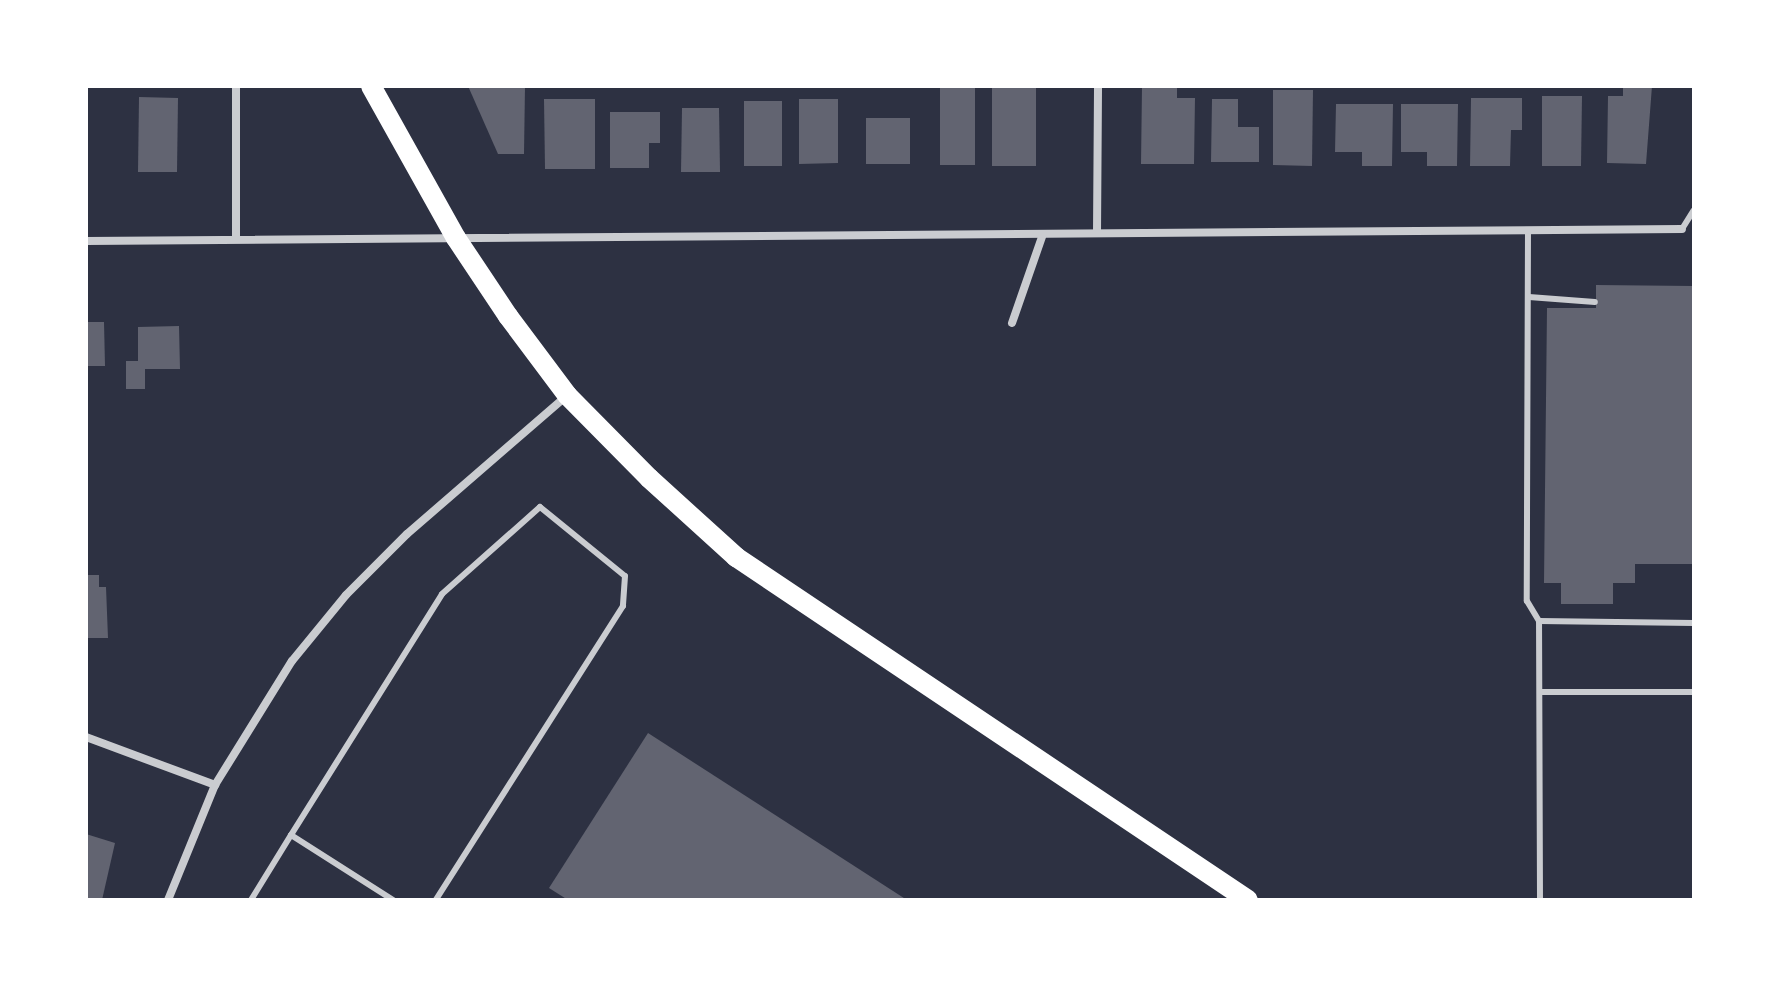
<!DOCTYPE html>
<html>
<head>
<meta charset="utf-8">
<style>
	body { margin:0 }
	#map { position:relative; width:1780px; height:986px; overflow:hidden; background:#2d3142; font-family:"PT Sans",sans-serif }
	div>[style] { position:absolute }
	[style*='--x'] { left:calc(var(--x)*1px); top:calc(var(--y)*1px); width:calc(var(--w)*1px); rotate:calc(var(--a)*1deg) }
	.building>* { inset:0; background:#626471 }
	.service>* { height:6px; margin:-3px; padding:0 3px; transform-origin:3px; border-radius:3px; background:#caccd0 }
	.minor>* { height:8px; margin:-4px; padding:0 4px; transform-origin:4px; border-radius:4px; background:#caccd0 }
	.primary>* { height:20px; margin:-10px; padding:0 10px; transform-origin:10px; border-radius:10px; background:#fff }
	span { translate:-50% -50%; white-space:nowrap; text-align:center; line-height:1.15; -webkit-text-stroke:6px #fff; paint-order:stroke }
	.frame { position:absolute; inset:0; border:88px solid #fff; pointer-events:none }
</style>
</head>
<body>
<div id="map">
	<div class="building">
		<div style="clip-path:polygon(468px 86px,525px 86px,524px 154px,498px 154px)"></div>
		<div style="clip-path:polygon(940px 86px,975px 86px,975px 165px,940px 165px)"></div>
		<div style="clip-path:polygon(992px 86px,1036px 86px,1036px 166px,992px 166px)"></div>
		<div style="clip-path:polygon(1142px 86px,1177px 86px,1177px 98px,1195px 98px,1194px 164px,1141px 164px)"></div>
		<div style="clip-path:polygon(1623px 86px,1652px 86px,1646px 164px,1607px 163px,1608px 96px,1623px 96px)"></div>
		<div style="clip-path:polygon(1273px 90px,1313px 90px,1312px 166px,1273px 165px)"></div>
		<div style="clip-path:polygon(1542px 96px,1582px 96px,1581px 166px,1542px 166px)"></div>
		<div style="clip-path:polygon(139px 97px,178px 98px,177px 172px,138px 172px)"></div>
		<div style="clip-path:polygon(1471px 98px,1522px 98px,1522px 130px,1511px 130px,1510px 166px,1470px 166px)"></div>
		<div style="clip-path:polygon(544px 99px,595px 99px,595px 169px,545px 169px)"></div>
		<div style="clip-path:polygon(799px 99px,838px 99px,838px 163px,799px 164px)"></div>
		<div style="clip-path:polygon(1212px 99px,1238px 99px,1238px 127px,1259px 127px,1259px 162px,1211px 162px)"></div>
		<div style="clip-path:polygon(744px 101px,782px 101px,782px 166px,744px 166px)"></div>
		<div style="clip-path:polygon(1336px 104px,1393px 104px,1392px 166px,1362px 166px,1362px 152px,1335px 152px)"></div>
		<div style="clip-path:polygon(1401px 104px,1458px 104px,1457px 166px,1427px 166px,1427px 152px,1401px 152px)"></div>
		<div style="clip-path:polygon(682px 108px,719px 108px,720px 172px,681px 172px)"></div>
		<div style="clip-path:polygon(610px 112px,660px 112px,660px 143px,649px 143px,649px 168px,610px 168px)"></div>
		<div style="clip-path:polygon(866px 118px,910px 118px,910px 164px,866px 164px)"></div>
		<div style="clip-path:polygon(1596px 285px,1694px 286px,1694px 564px,1635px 564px,1635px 583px,1613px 583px,1613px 604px,1561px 604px,1561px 583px,1544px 583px,1547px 308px,1596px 308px)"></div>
		<div style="clip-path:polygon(86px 322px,104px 322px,105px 366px,86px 366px)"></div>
		<div style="clip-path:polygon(179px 326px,180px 369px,145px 369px,145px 389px,126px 389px,126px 361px,138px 361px,138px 327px)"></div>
		<div style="clip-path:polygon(86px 575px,99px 575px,99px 587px,106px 587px,108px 638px,86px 638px)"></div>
		<div style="clip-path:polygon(648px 733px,907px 900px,568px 900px,549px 888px)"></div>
		<div style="clip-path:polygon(86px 834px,115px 843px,102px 900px,86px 900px)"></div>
	</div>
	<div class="service">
		<div style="--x:1682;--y:229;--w:22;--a:-58"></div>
		<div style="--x:1528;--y:231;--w:370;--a:90.2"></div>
		<div style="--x:1527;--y:601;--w:23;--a:59"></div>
		<div style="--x:1529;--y:297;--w:66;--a:4.3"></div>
		<div style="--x:1540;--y:692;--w:154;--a:0"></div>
		<div style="--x:291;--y:835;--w:284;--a:-57.9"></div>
		<div style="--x:442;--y:594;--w:131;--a:-41.6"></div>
		<div style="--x:540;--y:507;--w:109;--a:39.1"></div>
		<div style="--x:625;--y:576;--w:30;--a:94"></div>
		<div style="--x:623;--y:606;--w:348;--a:122.5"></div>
		<div style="--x:251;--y:900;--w:76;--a:-58.4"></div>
		<div style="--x:291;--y:835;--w:121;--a:32.5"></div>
		<div style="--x:1540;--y:900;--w:279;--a:-90.2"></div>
		<div style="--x:1539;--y:621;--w:155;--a:0.7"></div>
	</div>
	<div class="minor">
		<div style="--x:1097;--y:233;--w:147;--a:-89.6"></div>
		<div style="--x:236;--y:239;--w:153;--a:-90"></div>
		<div style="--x:86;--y:241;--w:1596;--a:-0.43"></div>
		<div style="--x:1012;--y:323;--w:94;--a:-70.8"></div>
		<div style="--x:86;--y:737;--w:138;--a:20.4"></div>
		<div style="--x:168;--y:900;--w:124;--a:-67.8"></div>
		<div style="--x:215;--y:785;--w:146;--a:-58.2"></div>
		<div style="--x:292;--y:661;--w:85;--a:-50.7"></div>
		<div style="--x:346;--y:595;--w:86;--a:-45"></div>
		<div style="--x:407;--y:534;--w:209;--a:-40.9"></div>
	</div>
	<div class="primary">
		<div style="--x:371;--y:86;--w:174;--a:60.8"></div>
		<div style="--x:456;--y:238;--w:94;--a:56.3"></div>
		<div style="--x:508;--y:316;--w:99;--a:53.2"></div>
		<div style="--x:567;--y:395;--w:117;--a:45.3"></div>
		<div style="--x:649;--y:478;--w:118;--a:42.2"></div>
		<div style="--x:736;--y:557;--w:616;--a:33.82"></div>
	</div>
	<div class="frame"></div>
</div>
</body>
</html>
